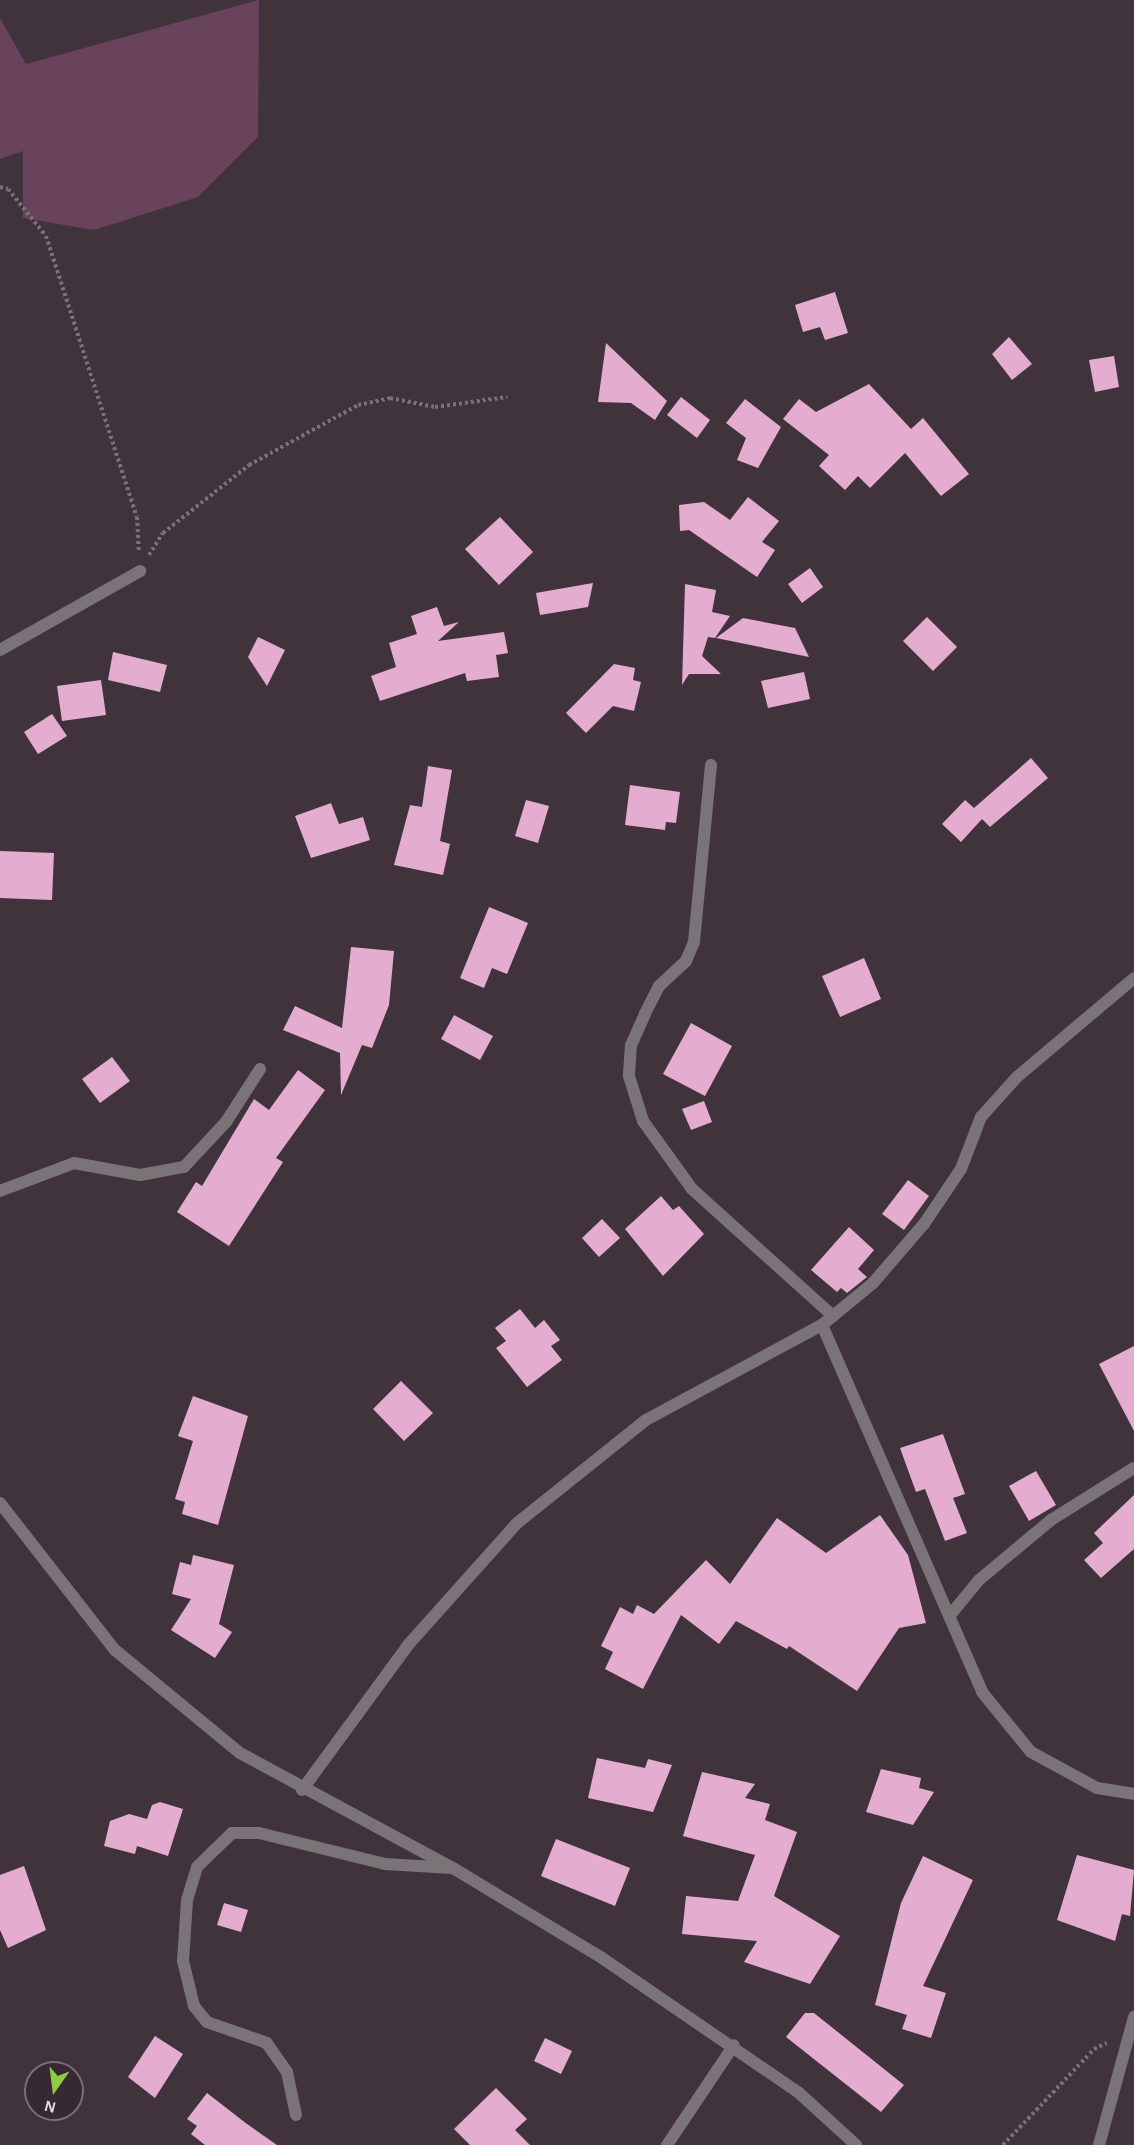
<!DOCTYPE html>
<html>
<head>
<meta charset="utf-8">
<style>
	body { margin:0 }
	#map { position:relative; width:1134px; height:2145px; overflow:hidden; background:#41333c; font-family:"Alegreya Sans",sans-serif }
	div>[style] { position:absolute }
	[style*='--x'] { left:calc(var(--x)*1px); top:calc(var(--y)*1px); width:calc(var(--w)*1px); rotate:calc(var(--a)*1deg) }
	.green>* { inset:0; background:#69435c }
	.building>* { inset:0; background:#e4add0 }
	.path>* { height:4px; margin-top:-2px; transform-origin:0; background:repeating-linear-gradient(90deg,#7c7078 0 3px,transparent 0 6px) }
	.street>* { height:12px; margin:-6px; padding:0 6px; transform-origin:6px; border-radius:6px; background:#7a7377 }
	span { translate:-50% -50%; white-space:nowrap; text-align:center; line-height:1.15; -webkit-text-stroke:6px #362931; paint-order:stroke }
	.north { position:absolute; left:24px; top:2061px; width:60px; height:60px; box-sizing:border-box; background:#362931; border:2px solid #7b6f76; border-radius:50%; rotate:194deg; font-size:16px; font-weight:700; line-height:24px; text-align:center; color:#e2d9de }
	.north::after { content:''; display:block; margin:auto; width:21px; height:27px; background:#8ecd42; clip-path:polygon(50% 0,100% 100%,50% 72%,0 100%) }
</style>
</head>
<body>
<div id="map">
	<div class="green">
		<div style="clip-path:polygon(259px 0,258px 137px,198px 197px,94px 230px,23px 218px,23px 151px,0 159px,0 18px,26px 64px)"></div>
	</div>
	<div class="building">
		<div style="clip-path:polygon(835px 292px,848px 333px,825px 340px,820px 327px,803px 332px,795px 305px)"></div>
		<div style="clip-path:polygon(1009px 337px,1032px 364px,1012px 380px,992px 354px)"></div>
		<div style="clip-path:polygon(606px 343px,667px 401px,655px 420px,631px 403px,598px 402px)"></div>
		<div style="clip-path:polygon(1114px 356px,1119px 387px,1095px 392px,1089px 360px)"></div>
		<div style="clip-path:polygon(869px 384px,911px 429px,923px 418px,969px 474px,941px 496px,905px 453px,870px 488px,858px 476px,845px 490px,819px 466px,829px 455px,783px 419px,799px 399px,816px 412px)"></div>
		<div style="clip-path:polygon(681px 397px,710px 420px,697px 438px,667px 415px)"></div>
		<div style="clip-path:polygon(745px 399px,781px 427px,758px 468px,737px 460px,746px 438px,726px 423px)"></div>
		<div style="clip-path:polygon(748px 497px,779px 521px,762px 542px,775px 550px,757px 577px,689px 530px,680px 531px,679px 505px,704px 502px,730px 520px)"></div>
		<div style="clip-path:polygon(500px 517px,533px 552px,499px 585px,465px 549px)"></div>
		<div style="clip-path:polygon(810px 568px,823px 587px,802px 603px,788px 584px)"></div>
		<div style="clip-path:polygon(593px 583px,588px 607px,540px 615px,536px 593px)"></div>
		<div style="clip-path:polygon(685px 584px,716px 590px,712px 612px,730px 616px,715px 638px,708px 637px,702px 656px,721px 674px,689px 674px,682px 685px)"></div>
		<div style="clip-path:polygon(437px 607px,444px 626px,459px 622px,438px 641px,504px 632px,508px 653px,496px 655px,499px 677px,467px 681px,465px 673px,380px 701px,371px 676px,396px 667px,389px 643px,417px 634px,411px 616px)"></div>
		<div style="clip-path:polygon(927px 617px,957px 647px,933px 671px,903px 641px)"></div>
		<div style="clip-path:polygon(743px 618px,795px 628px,809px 657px,716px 638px)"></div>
		<div style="clip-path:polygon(258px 637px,285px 650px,267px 686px,248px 657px)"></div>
		<div style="clip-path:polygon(113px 652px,167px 665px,160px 692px,108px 680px)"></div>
		<div style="clip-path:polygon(614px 664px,635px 668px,633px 680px,641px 682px,634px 711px,613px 706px,586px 733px,566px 713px)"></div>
		<div style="clip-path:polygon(804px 672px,810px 699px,768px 708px,761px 681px)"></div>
		<div style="clip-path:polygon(101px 680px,106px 715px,62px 721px,57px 686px)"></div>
		<div style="clip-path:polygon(52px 714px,67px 736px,38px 754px,24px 732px)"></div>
		<div style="clip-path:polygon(1031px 758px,1048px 778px,990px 827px,982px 819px,961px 842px,942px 824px,965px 800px,974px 808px)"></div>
		<div style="clip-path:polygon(428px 766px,452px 770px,440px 841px,450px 844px,443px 875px,394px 865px,410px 805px,422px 807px)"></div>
		<div style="clip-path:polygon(630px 785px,680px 792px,676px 823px,666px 822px,665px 830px,625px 825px)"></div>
		<div style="clip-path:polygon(526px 800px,549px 806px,538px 843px,515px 836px)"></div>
		<div style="clip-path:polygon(331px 803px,339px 824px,363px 817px,370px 840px,311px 858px,295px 816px)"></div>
		<div style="clip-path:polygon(0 851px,54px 853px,52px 900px,0 898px)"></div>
		<div style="clip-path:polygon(489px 907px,528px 923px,507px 974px,492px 968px,484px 988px,460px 978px)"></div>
		<div style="clip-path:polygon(351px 947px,394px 951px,389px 1005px,372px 1048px,362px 1045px,341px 1095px,340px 1053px,283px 1030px,295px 1006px,342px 1028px)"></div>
		<div style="clip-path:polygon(864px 958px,881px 999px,840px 1017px,822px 976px)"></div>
		<div style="clip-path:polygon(454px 1015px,493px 1036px,480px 1060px,441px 1039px)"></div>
		<div style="clip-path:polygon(691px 1023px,732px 1046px,705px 1096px,663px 1074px)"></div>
		<div style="clip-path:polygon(112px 1057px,130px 1081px,100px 1103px,82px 1079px)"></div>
		<div style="clip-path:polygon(298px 1070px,325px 1090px,276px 1158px,283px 1162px,229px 1246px,177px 1212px,196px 1182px,202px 1186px,254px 1099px,269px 1110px)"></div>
		<div style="clip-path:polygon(704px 1101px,712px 1122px,691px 1130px,682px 1109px)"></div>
		<div style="clip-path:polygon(908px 1180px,929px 1196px,904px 1230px,882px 1214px)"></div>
		<div style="clip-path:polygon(661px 1196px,673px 1210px,679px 1206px,704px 1234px,663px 1276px,625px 1229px)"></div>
		<div style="clip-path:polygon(602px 1219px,620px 1238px,599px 1257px,582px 1238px)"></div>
		<div style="clip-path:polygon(849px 1227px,874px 1250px,858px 1269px,867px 1277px,847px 1293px,841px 1288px,837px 1292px,811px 1270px)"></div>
		<div style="clip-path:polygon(520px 1309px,535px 1328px,544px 1320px,560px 1340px,551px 1346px,562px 1360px,527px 1387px,496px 1348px,506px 1341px,495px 1328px)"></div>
		<div style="clip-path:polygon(1134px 1346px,1134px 1431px,1099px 1364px)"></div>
		<div style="clip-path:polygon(401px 1381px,433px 1413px,404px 1441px,373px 1409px)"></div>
		<div style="clip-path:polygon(193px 1396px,248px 1416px,218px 1525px,182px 1514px,185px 1502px,175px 1499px,193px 1441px,178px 1436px)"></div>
		<div style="clip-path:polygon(943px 1434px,965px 1494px,953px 1498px,967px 1533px,945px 1541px,925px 1489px,916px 1492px,900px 1448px)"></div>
		<div style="clip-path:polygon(1036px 1471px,1056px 1505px,1029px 1521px,1009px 1486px)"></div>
		<div style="clip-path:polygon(1134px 1495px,1134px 1549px,1101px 1578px,1084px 1560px,1103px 1543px,1094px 1533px)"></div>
		<div style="clip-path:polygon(880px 1515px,908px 1555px,926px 1623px,899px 1628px,857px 1691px,789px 1646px,787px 1649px,736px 1621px,719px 1644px,681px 1615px,643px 1689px,605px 1669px,613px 1652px,601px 1646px,620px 1607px,633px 1614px,637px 1605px,654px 1614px,706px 1560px,730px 1584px,777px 1518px,826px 1553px)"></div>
		<div style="clip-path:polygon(193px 1555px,234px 1565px,219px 1624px,232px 1632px,215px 1658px,171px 1630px,191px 1599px,172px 1594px,180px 1562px,191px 1565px)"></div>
		<div style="clip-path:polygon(597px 1758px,645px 1768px,648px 1759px,672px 1765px,653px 1812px,588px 1798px)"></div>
		<div style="clip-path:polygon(881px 1769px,921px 1778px,919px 1788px,934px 1792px,913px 1825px,866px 1812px)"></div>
		<div style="clip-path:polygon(702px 1772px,755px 1784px,745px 1798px,770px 1804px,765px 1820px,797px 1832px,774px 1896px,840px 1936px,810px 1984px,744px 1962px,757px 1941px,682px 1934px,686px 1896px,738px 1901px,755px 1855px,683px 1836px)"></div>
		<div style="clip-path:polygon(160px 1802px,183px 1809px,168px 1856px,137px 1846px,135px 1854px,104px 1846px,110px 1821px,129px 1814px,147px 1819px,152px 1805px)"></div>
		<div style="clip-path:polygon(556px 1839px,630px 1868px,615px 1906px,541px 1876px)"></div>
		<div style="clip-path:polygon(1077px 1855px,1134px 1870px,1130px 1916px,1122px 1914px,1115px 1941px,1057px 1920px)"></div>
		<div style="clip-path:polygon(923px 1856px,973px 1880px,923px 1986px,946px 1993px,931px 2038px,902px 2029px,907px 2015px,875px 2005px,901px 1903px)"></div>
		<div style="clip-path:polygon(24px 1866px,46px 1930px,8px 1948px,0 1930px,0 1875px)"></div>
		<div style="clip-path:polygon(224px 1903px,248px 1910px,241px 1932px,217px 1925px)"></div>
		<div style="clip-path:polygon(805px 2013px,814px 2013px,904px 2085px,881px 2112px,786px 2037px)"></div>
		<div style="clip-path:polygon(155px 2036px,183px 2054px,155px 2098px,128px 2077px)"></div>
		<div style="clip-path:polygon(545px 2038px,572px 2051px,561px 2074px,534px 2061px)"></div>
		<div style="clip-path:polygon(496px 2088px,527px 2119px,515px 2130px,530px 2145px,470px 2145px,454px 2129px)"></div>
		<div style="clip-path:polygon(207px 2093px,247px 2124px,277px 2145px,205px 2145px,191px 2134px,197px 2126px,187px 2119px)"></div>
	</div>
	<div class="path">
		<div style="--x:0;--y:187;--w:8;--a:14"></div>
		<div style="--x:8;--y:189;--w:60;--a:51"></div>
		<div style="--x:46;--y:236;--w:295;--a:72.1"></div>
		<div style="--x:137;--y:517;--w:36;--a:87"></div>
		<div style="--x:149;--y:555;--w:26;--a:-58"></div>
		<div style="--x:163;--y:533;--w:110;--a:-38.3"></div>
		<div style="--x:249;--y:465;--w:124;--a:-28.8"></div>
		<div style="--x:358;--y:405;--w:33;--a:-12"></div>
		<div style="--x:390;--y:398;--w:46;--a:11.3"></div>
		<div style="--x:435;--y:407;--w:73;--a:-7.9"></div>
		<div style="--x:1003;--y:2145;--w:132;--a:-46.5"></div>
		<div style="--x:1094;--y:2049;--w:14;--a:-25"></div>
	</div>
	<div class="street">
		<div style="--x:0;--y:650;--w:161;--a:-29.4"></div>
		<div style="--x:711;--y:765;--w:178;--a:95.5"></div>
		<div style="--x:694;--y:942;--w:21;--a:113"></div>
		<div style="--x:686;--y:961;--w:37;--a:137"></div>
		<div style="--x:659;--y:986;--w:31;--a:117"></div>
		<div style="--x:645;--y:1014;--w:34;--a:114"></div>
		<div style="--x:631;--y:1045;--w:31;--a:94"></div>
		<div style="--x:629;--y:1076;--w:47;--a:72.7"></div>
		<div style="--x:643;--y:1121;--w:84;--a:54.2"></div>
		<div style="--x:692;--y:1189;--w:190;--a:42"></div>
		<div style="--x:0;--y:1191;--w:79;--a:-20.7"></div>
		<div style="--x:74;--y:1163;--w:67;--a:10.3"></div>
		<div style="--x:140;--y:1175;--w:45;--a:-10.3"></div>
		<div style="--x:184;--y:1167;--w:62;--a:-47"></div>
		<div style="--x:226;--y:1122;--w:63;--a:-57.3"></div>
		<div style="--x:822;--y:1325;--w:400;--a:66.4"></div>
		<div style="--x:982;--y:1692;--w:77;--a:50.8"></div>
		<div style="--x:1031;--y:1752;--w:75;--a:28.6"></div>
		<div style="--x:1097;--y:1788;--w:37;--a:9"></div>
		<div style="--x:0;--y:1503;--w:187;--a:52"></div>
		<div style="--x:115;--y:1650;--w:162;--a:39.5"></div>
		<div style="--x:240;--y:1753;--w:242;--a:28.4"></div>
		<div style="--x:453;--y:1868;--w:174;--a:31.1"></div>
		<div style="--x:602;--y:1958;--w:237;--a:34.4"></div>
		<div style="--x:798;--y:2092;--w:79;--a:42.4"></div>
		<div style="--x:951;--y:1614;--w:44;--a:-50.5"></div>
		<div style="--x:979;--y:1580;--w:94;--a:-39.8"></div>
		<div style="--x:1051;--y:1520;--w:98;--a:-32.1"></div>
		<div style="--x:302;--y:1790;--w:180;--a:-53.8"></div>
		<div style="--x:408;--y:1645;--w:162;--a:-48.2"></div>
		<div style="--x:516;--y:1524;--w:166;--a:-38.7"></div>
		<div style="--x:646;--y:1420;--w:200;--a:-28.4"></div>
		<div style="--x:822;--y:1325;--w:66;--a:-39.5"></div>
		<div style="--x:873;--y:1283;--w:78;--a:-49.2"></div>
		<div style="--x:924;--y:1224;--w:66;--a:-56.1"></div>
		<div style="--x:961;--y:1169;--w:56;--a:-69"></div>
		<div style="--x:981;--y:1117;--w:54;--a:-48"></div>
		<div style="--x:1017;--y:1077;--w:153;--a:-40.2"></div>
		<div style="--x:296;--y:2115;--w:44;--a:-101.8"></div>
		<div style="--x:287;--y:2072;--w:35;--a:-125"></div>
		<div style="--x:267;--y:2043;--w:64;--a:-160.7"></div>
		<div style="--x:207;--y:2022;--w:21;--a:-129"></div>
		<div style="--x:194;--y:2006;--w:46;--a:-103.7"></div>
		<div style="--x:183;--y:1961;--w:61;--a:-86.2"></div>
		<div style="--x:187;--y:1900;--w:34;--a:-73"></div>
		<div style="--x:197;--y:1867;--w:49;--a:-44.2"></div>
		<div style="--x:232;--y:1833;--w:27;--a:0"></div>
		<div style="--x:259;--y:1833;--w:130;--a:13.8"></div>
		<div style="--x:385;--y:1864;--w:67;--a:3.4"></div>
		<div style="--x:667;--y:2145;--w:120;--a:-56.2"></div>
		<div style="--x:1099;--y:2145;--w:133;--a:-74.7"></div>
	</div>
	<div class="north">N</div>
</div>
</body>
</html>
